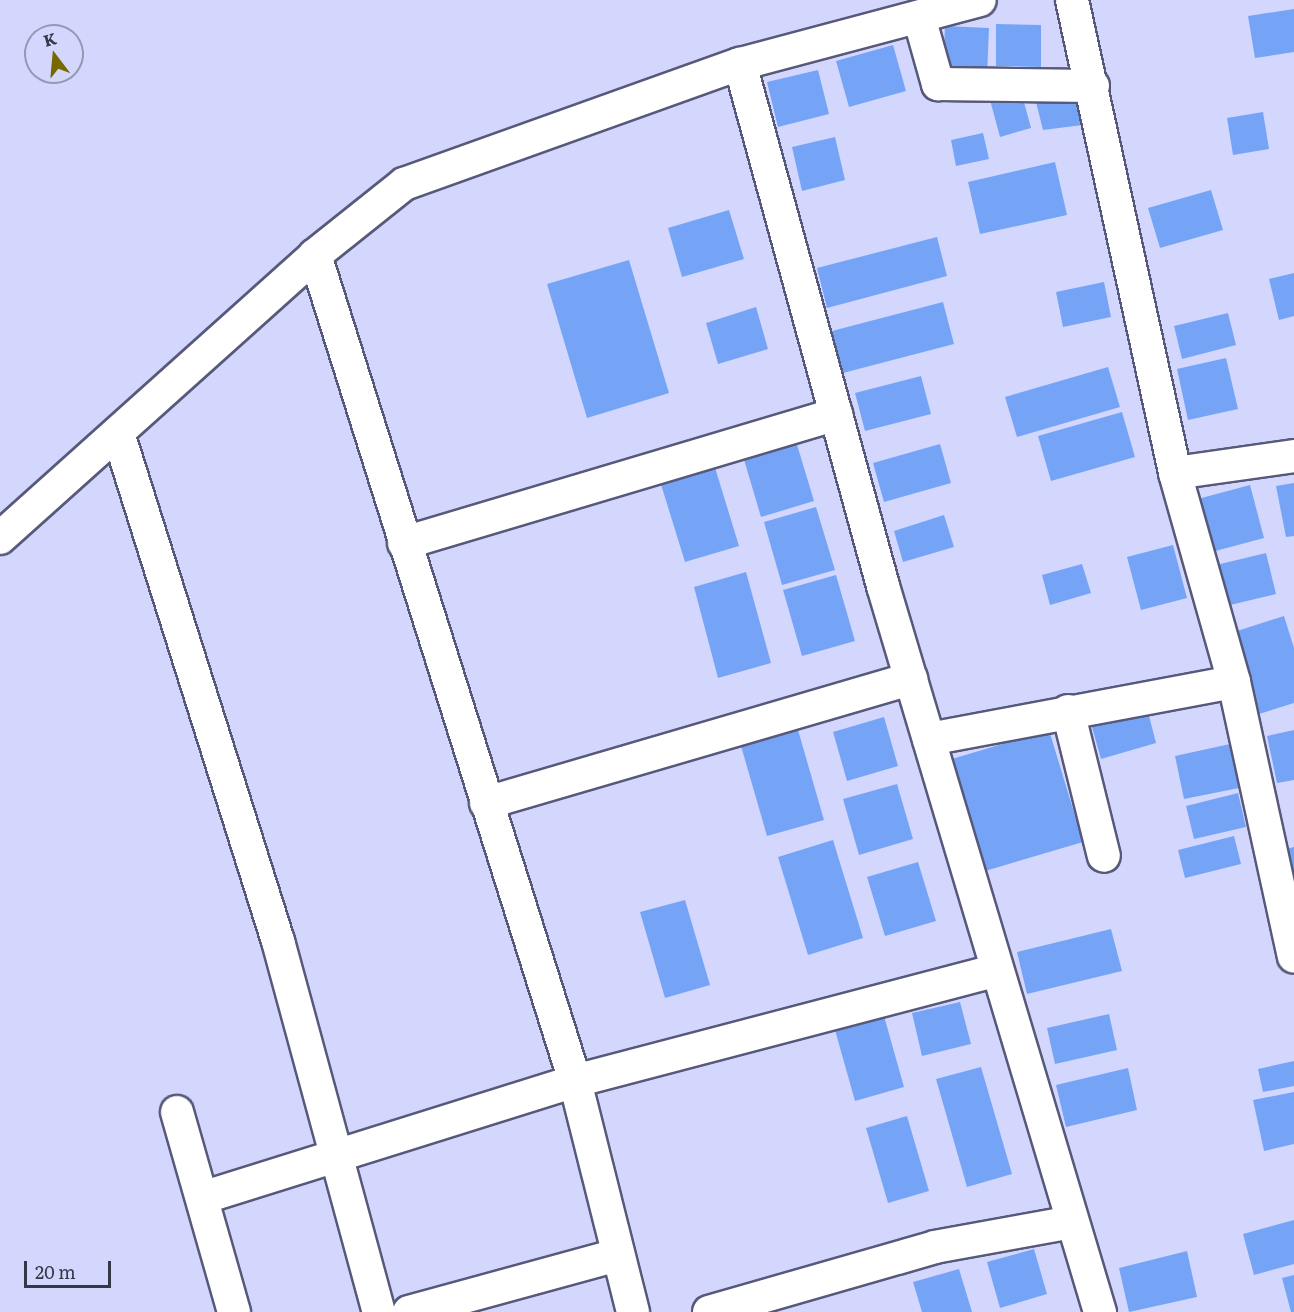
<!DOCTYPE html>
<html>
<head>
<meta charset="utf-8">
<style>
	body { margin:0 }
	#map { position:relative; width:1294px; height:1312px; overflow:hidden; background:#d4d7fd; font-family:Literata,serif }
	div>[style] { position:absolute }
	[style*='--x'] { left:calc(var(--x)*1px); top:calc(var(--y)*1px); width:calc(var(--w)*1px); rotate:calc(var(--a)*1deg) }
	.building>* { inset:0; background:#75a4f7 }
	.roads { filter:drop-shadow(2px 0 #57597a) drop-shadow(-2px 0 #57597a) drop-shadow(0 2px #57597a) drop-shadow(0 -2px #57597a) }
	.minor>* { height:32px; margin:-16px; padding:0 16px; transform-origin:16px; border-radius:16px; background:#fff }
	span { translate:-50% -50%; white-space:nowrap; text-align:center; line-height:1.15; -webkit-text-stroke:6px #d4d7fd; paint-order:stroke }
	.north { position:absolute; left:24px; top:24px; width:60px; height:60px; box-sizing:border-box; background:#d4d7fd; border:2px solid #9597b4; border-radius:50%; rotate:344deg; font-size:16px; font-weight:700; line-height:24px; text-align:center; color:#373847 }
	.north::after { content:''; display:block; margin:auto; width:21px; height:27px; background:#756900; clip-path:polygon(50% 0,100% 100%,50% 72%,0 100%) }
	.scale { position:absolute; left:24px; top:1261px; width:87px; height:27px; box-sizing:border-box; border:3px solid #373847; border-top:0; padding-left:8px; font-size:18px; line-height:21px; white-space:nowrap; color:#373847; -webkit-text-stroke:4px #d4d7fd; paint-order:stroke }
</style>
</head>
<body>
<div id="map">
	<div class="building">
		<div style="clip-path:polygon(1294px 9px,1294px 52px,1255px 58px,1248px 16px)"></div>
		<div style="clip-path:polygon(996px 24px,1041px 25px,1041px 67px,996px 66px)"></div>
		<div style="clip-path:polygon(945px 26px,989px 28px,987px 76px,943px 75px)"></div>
		<div style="clip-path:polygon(893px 45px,906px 91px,849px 107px,836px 61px)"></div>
		<div style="clip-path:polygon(818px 70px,829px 114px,778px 127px,767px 82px)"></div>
		<div style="clip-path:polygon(1021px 91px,1031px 128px,1000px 137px,990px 100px)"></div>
		<div style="clip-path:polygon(1034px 94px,1077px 96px,1083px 125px,1043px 130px)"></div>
		<div style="clip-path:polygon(1263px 112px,1269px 149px,1233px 155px,1227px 118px)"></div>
		<div style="clip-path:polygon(983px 133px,989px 159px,956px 166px,951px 140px)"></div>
		<div style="clip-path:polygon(835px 137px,845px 180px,802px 191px,792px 147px)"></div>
		<div style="clip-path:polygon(1055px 162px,1067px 215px,980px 234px,968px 182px)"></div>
		<div style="clip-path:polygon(1211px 190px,1223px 230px,1160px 248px,1148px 208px)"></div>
		<div style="clip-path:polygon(729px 210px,744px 259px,682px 277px,668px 228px)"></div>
		<div style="clip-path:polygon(937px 237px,947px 276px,827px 308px,817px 268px)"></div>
		<div style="clip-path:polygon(629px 260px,669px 393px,587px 418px,547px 284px)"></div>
		<div style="clip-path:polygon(1294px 273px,1294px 316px,1279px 320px,1269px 279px)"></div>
		<div style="clip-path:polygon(1104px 282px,1111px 317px,1063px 327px,1056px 292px)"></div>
		<div style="clip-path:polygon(943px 302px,954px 344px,843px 373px,832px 331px)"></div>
		<div style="clip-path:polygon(756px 307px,768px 349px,718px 364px,706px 323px)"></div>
		<div style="clip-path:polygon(1228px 313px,1236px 345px,1182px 359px,1174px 326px)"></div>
		<div style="clip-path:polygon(1226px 358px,1238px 409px,1188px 420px,1177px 369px)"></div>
		<div style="clip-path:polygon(1108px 367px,1120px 407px,1017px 437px,1005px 397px)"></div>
		<div style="clip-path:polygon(921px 376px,931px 414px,865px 431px,855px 393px)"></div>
		<div style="clip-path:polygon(1122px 412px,1135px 457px,1051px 481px,1038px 436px)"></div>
		<div style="clip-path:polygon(795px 438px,814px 501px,761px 517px,742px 453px)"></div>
		<div style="clip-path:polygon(940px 444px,951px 483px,884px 502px,873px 463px)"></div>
		<div style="clip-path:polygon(713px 461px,739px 546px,685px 562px,659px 478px)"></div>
		<div style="clip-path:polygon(1294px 483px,1294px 536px,1286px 537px,1276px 486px)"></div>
		<div style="clip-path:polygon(1250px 485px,1264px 538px,1208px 553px,1194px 500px)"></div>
		<div style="clip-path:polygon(816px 507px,835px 570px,782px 585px,764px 522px)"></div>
		<div style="clip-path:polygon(944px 515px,954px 547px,903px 562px,894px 531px)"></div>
		<div style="clip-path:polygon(1173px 545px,1187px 598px,1141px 610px,1127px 557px)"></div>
		<div style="clip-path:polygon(1266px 553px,1276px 594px,1226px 606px,1216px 565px)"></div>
		<div style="clip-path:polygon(1082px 564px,1091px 593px,1050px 605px,1042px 575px)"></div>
		<div style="clip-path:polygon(746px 572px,771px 663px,718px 678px,694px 587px)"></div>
		<div style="clip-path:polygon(836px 575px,855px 641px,802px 656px,783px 590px)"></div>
		<div style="clip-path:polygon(1284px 616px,1294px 648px,1294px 703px,1259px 714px,1234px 632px)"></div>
		<div style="clip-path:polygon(1146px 704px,1156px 743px,1101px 759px,1090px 720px)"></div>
		<div style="clip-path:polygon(884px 717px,898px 766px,847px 781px,833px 732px)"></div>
		<div style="clip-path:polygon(798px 730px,824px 820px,767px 836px,741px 746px)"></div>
		<div style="clip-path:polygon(1049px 730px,1083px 842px,985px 871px,952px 759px)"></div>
		<div style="clip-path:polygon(1294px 730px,1294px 780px,1277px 783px,1267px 736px)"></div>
		<div style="clip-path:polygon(1230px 744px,1239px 788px,1184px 799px,1175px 756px)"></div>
		<div style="clip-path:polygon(897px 784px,913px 839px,859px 855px,843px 799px)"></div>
		<div style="clip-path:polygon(1238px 793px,1246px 827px,1194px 839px,1186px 806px)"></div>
		<div style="clip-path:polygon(1234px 836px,1241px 864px,1185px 878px,1178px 850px)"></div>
		<div style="clip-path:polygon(833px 840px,863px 938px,808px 955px,778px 857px)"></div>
		<div style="clip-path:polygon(1294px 847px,1294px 880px,1293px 880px,1286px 849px)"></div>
		<div style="clip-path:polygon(918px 862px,936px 921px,885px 936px,867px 877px)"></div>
		<div style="clip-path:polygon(685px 900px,710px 985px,665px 998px,640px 912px)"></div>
		<div style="clip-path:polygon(1111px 929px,1122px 971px,1027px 994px,1017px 952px)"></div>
		<div style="clip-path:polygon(960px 1002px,971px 1044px,922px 1056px,912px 1013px)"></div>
		<div style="clip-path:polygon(1109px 1014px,1117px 1050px,1055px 1064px,1047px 1028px)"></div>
		<div style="clip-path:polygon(884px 1016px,904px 1087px,855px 1101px,835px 1030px)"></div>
		<div style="clip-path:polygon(1294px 1061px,1294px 1086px,1263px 1092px,1258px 1069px)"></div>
		<div style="clip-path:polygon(981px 1067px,1012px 1174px,967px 1187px,936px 1079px)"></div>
		<div style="clip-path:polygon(1128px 1068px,1137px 1110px,1066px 1127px,1056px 1085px)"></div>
		<div style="clip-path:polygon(1294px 1092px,1294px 1144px,1264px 1151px,1253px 1100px)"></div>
		<div style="clip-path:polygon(907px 1116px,929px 1191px,888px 1203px,866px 1128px)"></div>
		<div style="clip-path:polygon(1294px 1220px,1294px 1264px,1254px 1275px,1243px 1234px)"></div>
		<div style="clip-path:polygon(1034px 1249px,1047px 1294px,1000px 1308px,987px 1262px)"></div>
		<div style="clip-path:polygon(1187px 1251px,1197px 1297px,1129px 1312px,1119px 1268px)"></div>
		<div style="clip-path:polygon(959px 1269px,972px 1312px,922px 1312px,913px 1282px)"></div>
		<div style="clip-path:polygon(1294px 1275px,1294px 1312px,1291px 1312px,1282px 1278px)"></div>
	</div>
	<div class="roads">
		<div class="minor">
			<div style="--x:1072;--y:0;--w:484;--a:77.7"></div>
			<div style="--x:1175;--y:473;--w:217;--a:74.2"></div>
			<div style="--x:1234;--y:682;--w:281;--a:77.7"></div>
			<div style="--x:919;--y:17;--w:70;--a:74.2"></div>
			<div style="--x:938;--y:84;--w:155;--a:0.7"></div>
			<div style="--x:740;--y:64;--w:541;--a:74.68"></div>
			<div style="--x:883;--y:586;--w:758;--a:73.36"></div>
			<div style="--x:315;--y:255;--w:866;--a:72.53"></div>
			<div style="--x:575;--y:1081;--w:238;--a:75.9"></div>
			<div style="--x:118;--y:433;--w:533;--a:72.52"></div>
			<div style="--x:278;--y:941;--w:385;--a:74.8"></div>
			<div style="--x:1175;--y:473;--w:120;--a:-8.1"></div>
			<div style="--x:0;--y:538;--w:423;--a:-41.9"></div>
			<div style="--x:315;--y:255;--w:114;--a:-38.6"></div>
			<div style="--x:404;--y:184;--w:357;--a:-19.7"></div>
			<div style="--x:740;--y:64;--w:248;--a:-14.9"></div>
			<div style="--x:404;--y:543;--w:451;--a:-16.6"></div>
			<div style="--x:1068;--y:711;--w:149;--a:76.1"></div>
			<div style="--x:929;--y:739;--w:310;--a:-10.6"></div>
			<div style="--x:486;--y:803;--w:443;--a:-16.3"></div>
			<div style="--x:177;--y:1112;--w:208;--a:74.1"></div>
			<div style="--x:205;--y:1197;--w:388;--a:-17.4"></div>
			<div style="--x:575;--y:1081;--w:436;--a:-14.7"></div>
			<div style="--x:409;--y:1312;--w:217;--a:-15.3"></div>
			<div style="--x:709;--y:1312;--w:235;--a:-16"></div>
			<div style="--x:935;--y:1247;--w:139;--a:-10.3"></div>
		</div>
	</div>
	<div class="north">K</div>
	<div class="scale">20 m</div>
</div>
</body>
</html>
